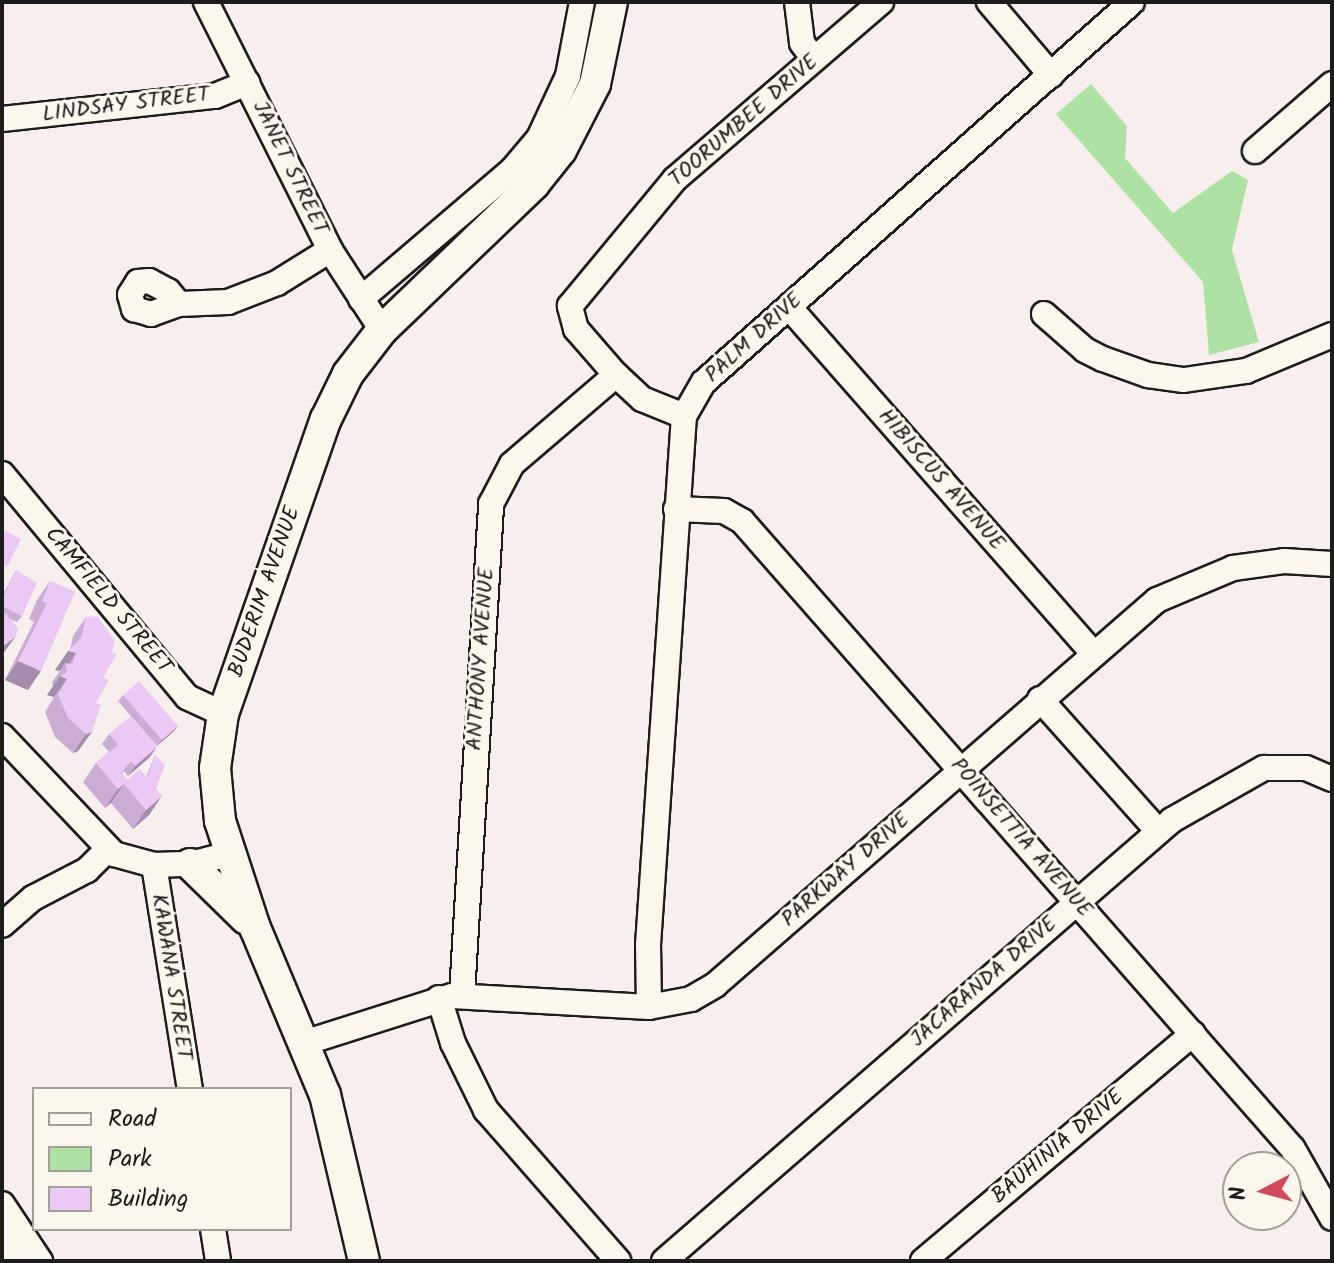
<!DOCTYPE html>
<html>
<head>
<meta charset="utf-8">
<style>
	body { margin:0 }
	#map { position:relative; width:1334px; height:1263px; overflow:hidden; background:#f8eeee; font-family:Kalam,sans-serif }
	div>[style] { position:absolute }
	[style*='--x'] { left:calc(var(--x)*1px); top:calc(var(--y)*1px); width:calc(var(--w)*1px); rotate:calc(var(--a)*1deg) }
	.green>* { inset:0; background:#aee2a4 }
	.roads { filter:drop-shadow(2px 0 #1c1c1c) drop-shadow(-2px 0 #1c1c1c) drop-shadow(0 2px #1c1c1c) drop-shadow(0 -2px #1c1c1c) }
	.minor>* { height:24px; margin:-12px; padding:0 12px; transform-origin:12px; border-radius:12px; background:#fbf7ec }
	.major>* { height:30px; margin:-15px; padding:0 15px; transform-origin:15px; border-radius:15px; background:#fbf7ec }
	.wall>* { inset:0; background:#caadd3 }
	.shaded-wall>* { inset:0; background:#a48dac }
	.building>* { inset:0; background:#ebc9f5 }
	span { translate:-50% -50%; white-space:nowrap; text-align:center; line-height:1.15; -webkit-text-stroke:6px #fbf7ec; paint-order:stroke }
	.street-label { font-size:22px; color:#1c1c1c }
	.frame { position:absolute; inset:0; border:4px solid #1c1c1c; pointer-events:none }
	.legend { position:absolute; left:32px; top:1087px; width:260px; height:144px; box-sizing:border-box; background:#fbf7ec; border:2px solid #a29f99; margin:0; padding:10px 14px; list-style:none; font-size:24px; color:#1c1c1c }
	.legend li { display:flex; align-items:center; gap:16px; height:40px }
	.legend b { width:40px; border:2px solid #a29f99 }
	.north { position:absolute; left:1222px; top:1151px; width:80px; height:80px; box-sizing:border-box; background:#fbf7ec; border:2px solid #a29f99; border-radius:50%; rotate:264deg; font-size:22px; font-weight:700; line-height:32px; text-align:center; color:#1c1c1c }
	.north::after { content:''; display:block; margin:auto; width:28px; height:36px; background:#d1495b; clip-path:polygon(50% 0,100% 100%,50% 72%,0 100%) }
</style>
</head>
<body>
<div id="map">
	<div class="green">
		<div style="clip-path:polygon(1091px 84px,1127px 126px,1125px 158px,1173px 213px,1232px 171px,1248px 180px,1232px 250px,1259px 342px,1209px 355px,1203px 282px,1056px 114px)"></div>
	</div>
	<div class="roads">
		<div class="minor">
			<div style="--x:206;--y:2;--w:277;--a:63.4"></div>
			<div style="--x:330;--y:250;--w:95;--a:57"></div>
			<div style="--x:797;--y:2;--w:41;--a:83"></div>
			<div style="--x:802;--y:43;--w:20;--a:53"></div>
			<div style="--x:989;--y:2;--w:96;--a:49.7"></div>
			<div style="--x:2;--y:119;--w:214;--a:-6.2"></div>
			<div style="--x:215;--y:96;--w:35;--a:-22"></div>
			<div style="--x:1255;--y:151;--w:102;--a:-41"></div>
			<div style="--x:361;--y:299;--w:200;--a:-40.5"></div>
			<div style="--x:513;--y:169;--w:40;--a:-50"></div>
			<div style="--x:539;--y:138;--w:68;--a:-64.9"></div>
			<div style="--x:568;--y:76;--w:75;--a:-79.3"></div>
			<div style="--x:179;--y:304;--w:17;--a:-130"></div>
			<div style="--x:168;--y:291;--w:21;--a:-152"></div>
			<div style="--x:149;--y:281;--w:11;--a:175"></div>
			<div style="--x:138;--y:282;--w:15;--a:122"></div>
			<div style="--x:130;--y:295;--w:15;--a:74"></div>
			<div style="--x:134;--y:309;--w:18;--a:16"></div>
			<div style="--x:151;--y:314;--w:30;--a:-20"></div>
			<div style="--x:179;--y:304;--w:49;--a:-2.3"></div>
			<div style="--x:228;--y:302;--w:53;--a:-21.2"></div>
			<div style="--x:277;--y:283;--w:62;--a:-31.9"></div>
			<div style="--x:789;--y:307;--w:461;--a:48.7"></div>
			<div style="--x:1044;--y:314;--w:55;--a:41.3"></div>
			<div style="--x:1085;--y:350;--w:20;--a:27"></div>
			<div style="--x:1103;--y:359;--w:48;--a:19.6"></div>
			<div style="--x:1148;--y:375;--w:36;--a:8"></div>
			<div style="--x:1184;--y:380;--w:63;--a:-8.3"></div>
			<div style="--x:1246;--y:371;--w:93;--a:-22.7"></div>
			<div style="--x:684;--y:416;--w:45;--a:-158"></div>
			<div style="--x:642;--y:399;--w:35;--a:-137"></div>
			<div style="--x:616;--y:375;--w:61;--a:-131"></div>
			<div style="--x:576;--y:329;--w:24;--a:-105"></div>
			<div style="--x:570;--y:306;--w:165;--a:-50.4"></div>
			<div style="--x:675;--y:179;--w:272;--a:-40.7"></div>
			<div style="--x:2;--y:474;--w:290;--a:50.3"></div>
			<div style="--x:187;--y:697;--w:40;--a:25"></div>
			<div style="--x:676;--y:509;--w:48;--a:2.4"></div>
			<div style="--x:724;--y:511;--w:21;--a:29"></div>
			<div style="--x:742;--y:521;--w:835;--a:48.74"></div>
			<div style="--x:1293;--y:1149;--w:79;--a:60.5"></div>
			<div style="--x:1040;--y:699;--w:176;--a:48.2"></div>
			<div style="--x:2;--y:736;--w:163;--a:46.5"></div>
			<div style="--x:114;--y:854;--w:41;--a:15.4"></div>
			<div style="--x:154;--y:865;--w:36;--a:-2"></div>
			<div style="--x:190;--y:864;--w:40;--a:-14.4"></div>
			<div style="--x:154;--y:865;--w:227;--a:80.9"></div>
			<div style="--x:2;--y:925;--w:41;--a:-41.1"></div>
			<div style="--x:33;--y:898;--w:61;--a:-27.4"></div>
			<div style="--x:87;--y:870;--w:28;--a:-45"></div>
			<div style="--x:462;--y:995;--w:492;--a:-86.6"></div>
			<div style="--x:491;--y:504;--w:45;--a:-62.3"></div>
			<div style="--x:512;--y:464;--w:137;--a:-40.6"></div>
			<div style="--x:439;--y:998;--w:47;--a:72.7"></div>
			<div style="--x:453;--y:1043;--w:75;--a:63.8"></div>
			<div style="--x:486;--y:1110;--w:201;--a:48.8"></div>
			<div style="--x:649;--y:1007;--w:62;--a:-90.9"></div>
			<div style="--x:648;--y:945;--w:530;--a:-86.11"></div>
			<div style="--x:684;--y:416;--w:39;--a:-60"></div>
			<div style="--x:704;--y:382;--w:572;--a:-41.6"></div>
			<div style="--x:307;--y:1042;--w:152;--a:-17.6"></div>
			<div style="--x:452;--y:996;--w:197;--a:3.2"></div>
			<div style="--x:649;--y:1007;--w:43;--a:-10.8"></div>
			<div style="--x:691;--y:999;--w:28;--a:-30"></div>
			<div style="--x:715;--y:985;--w:586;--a:-41.06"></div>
			<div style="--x:1157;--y:600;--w:82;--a:-22.8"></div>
			<div style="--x:1233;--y:568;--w:51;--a:-7.8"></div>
			<div style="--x:1284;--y:561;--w:48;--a:3.6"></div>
			<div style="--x:2;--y:1204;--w:69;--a:56.3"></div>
			<div style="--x:213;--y:1229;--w:32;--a:81"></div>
			<div style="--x:2;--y:1240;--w:26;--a:54"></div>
			<div style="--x:664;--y:1261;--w:673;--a:-40.96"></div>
			<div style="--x:1172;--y:820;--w:106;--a:-29.5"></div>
			<div style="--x:1264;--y:768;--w:42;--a:0"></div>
			<div style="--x:1306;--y:768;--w:28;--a:23"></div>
			<div style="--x:923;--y:1261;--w:353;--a:-40.1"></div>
		</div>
		<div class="major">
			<div style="--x:190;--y:864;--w:78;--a:44.5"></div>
			<div style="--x:364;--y:1261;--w:171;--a:-103.2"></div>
			<div style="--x:325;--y:1095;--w:181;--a:-112.7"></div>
			<div style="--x:255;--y:928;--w:113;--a:-108.1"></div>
			<div style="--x:220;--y:821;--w:53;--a:-95.4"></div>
			<div style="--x:215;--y:768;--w:55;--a:-81.6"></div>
			<div style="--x:223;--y:714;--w:312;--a:-70.8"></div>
			<div style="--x:326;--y:419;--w:50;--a:-63.9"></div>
			<div style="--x:348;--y:374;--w:56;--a:-52.3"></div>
			<div style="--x:382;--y:330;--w:211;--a:-43.8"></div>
			<div style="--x:534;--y:184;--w:43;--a:-51.5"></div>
			<div style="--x:561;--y:150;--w:74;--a:-62.7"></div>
			<div style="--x:595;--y:84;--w:84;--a:-78.3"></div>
		</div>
	</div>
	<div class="wall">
		<div style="clip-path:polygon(16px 570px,22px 616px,17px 622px,10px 619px,2px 655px,2px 596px)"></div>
		<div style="clip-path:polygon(50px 581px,75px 592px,28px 690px,5px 680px,34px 622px,29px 619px,37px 600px)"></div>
		<div style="clip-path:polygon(86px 617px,103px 678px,96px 703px,92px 732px,78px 751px,73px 753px,55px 737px,45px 712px,54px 697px,47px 695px,53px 687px,52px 682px,60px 671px,55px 670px,70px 650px,73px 636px)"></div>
		<div style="clip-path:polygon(123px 695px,178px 726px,173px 732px,157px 746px,118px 701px)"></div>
		<div style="clip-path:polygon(109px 734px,150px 757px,128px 776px,124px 771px,122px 774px,127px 780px,146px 777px,155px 755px,156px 789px,149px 815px,133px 829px,111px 803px,105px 808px,83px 782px,96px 763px,109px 752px,102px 744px)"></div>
	</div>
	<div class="shaded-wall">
		<div style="clip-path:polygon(16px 636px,2px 655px,2px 647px)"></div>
		<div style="clip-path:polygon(68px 651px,76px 653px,66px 668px,65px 663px,60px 671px,55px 670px)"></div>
		<div style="clip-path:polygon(18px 661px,41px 671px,28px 690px,5px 680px)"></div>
		<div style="clip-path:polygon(60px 676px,67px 679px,54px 697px,47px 695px)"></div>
		<div style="clip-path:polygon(178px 726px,173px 732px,157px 746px,162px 740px)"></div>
		<div style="clip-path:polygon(92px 732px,78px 751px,73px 753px,86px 734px)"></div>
		<div style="clip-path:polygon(157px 747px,150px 757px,128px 776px,135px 766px)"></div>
		<div style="clip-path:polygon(124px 784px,111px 803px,105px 808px,118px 789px)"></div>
		<div style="clip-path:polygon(162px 796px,149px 815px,133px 829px,146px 810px)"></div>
	</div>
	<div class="building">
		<div style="clip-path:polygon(2px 529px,21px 539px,7px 567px,2px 564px)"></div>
		<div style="clip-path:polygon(16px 570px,37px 583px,22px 616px,2px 606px,2px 599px)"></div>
		<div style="clip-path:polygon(50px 581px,75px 592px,41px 671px,18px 661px,47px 603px,42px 601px)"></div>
		<div style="clip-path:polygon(2px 609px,18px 628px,16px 636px,2px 647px)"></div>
		<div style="clip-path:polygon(97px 616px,115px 641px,112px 653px,117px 654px,103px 678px,109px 680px,96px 703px,101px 704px,92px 732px,86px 734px,68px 718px,58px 694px,67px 679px,60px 676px,67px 672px,65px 663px,72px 664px,76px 653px,68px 651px,81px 638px,86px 617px)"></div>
		<div style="clip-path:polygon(139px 681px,178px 726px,162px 740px,123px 695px)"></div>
		<div style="clip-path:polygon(131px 716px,157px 747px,135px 766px,131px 761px,132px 760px,109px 734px)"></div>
		<div style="clip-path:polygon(119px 744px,132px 760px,121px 773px,127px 780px,140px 769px,162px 796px,146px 810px,124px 784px,118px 789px,96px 763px)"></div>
		<div style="clip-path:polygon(155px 755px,165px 765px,156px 789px,147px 778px)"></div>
	</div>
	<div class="street-label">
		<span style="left:126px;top:105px;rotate:-7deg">LINDSAY STREET</span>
		<span style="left:744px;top:121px;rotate:-41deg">TOORUMBEE DRIVE</span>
		<span style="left:290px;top:168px;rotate:64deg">JANET STREET</span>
		<span style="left:754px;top:338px;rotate:-42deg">PALM DRIVE</span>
		<span style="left:941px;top:480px;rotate:49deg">HIBISCUS AVENUE</span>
		<span style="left:265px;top:592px;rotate:-71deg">BUDERIM AVENUE</span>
		<span style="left:108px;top:601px;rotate:50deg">CAMFIELD STREET</span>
		<span style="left:481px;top:659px;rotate:-86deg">ANTHONY AVENUE</span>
		<span style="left:1021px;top:838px;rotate:49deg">POINSETTIA AVENUE</span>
		<span style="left:846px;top:870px;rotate:-41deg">PARKWAY DRIVE</span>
		<span style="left:171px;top:977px;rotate:81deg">KAWANA STREET</span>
		<span style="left:984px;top:982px;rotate:-41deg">JACARANDA DRIVE</span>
		<span style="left:1058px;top:1147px;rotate:-40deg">BAUHINIA DRIVE</span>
	</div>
	<div class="frame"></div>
	<ul class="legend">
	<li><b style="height:10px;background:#fbf7ec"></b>Road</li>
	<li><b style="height:22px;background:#aee2a4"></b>Park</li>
	<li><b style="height:22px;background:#ebc9f5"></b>Building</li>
	</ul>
	<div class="north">N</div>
</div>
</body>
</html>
